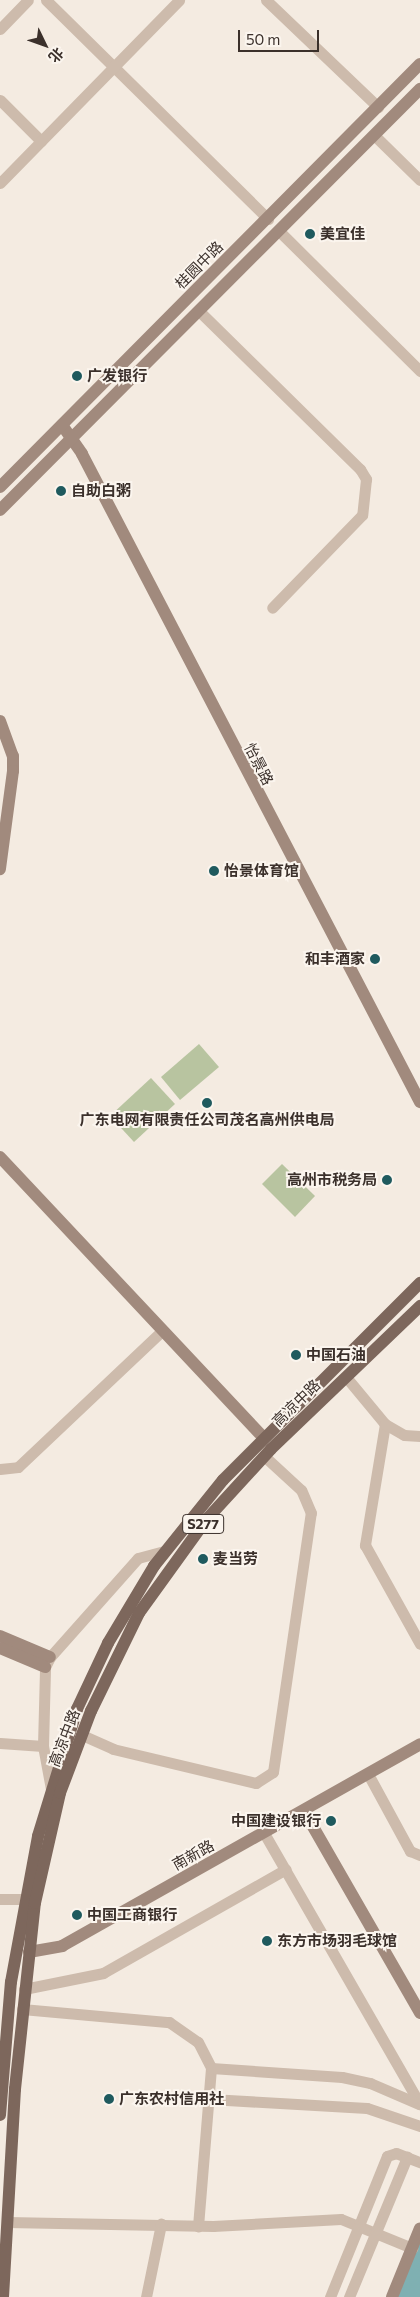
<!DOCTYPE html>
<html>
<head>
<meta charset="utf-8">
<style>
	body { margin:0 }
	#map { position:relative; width:420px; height:2297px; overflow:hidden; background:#f4ebe1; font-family:Commissioner,"Noto Sans SC",sans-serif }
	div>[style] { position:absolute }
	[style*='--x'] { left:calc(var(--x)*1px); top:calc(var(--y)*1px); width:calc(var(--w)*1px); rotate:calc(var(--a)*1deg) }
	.green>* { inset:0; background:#b8c4a0 }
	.water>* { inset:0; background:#7fb0b2 }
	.street>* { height:11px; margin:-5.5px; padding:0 5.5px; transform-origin:5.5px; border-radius:5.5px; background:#cdbbac }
	.secondary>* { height:12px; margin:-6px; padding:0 6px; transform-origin:6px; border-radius:6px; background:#a18a7d }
	.primary>* { height:12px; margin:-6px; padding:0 6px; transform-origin:6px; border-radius:6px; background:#7d675c }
	.dots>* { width:14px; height:14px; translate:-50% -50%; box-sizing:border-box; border:2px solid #fbf5ee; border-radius:50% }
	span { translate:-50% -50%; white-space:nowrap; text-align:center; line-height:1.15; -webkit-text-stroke:4px #fbf5ee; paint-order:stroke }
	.shield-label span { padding:1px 4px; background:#fbf5ee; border:1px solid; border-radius:4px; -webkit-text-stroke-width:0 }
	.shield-label { font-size:14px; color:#3b302b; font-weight:700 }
	.poi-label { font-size:15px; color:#3b302b; font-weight:700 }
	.left { translate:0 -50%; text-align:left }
	.right { translate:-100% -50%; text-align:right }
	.street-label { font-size:15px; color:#3b302b }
	.north { position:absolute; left:20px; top:20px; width:50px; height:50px; -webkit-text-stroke:4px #fbf5ee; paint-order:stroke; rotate:132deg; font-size:14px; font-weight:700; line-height:20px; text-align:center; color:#3b302b }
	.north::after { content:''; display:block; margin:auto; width:18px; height:22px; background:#3b302b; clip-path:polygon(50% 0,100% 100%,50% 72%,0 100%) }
	.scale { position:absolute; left:238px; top:30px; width:81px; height:22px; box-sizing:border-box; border:2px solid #3b302b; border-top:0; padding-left:6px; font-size:15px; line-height:18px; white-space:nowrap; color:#3b302b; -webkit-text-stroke:4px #fbf5ee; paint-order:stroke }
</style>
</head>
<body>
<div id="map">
	<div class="green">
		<div style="clip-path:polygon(199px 1044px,219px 1067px,180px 1100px,161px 1077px)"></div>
		<div style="clip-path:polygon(151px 1078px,175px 1104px,134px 1142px,110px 1116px)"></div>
		<div style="clip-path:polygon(282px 1164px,315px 1196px,295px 1217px,262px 1184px)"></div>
	</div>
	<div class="water">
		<div style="clip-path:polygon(420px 2240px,420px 2297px,397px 2297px)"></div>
	</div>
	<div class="street">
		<div style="--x:46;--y:0;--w:312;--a:44.6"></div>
		<div style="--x:266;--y:0;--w:155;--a:43.7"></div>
		<div style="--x:0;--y:29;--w:40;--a:-46"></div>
		<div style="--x:0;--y:100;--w:58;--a:45"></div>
		<div style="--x:375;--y:136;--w:63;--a:44.4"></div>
		<div style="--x:0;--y:183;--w:256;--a:-45.6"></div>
		<div style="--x:279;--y:231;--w:199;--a:44.8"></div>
		<div style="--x:199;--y:311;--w:226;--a:44.5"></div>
		<div style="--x:360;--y:469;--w:12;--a:59"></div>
		<div style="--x:366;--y:479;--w:36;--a:96"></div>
		<div style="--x:362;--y:515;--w:129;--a:134.1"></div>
		<div style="--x:346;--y:1377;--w:61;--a:50.3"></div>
		<div style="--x:385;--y:1424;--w:123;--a:99.4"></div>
		<div style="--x:365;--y:1545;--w:113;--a:60.9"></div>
		<div style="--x:385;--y:1424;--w:22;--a:30"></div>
		<div style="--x:404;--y:1435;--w:16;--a:4"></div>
		<div style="--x:0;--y:1469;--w:18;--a:-6"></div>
		<div style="--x:18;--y:1467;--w:199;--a:-43.4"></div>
		<div style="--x:82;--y:1735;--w:34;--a:24"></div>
		<div style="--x:113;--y:1749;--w:147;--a:13.4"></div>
		<div style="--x:256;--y:1783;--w:20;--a:-33"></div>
		<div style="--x:273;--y:1772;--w:262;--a:-81.7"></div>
		<div style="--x:311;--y:1513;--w:25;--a:-113"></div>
		<div style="--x:301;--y:1490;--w:50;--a:-137.4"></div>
		<div style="--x:0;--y:1743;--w:43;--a:4"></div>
		<div style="--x:368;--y:1774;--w:88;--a:61.4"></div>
		<div style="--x:410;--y:1851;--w:11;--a:22"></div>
		<div style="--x:51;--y:1789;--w:44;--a:-100.5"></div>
		<div style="--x:43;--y:1746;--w:79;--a:-88.5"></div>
		<div style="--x:45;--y:1667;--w:11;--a:-63"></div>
		<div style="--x:50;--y:1657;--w:132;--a:-48.4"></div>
		<div style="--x:138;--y:1558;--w:28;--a:-15"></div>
		<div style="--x:264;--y:1833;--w:313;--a:60.1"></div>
		<div style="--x:0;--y:1899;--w:24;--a:0"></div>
		<div style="--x:24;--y:1989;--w:81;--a:-11.4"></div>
		<div style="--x:103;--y:1973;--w:210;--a:-29.6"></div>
		<div style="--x:22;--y:2009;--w:148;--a:5.1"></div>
		<div style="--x:169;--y:2022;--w:35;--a:35"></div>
		<div style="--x:198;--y:2042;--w:29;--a:63"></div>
		<div style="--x:211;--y:2068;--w:159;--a:94.7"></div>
		<div style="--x:211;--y:2068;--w:131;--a:3.9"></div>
		<div style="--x:342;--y:2077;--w:29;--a:12"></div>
		<div style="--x:370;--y:2083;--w:53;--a:23.2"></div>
		<div style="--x:210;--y:2099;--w:157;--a:3.3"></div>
		<div style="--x:367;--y:2108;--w:56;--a:18.8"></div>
		<div style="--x:7;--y:2222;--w:206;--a:1.1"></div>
		<div style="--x:213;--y:2226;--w:128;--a:-3.1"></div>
		<div style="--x:341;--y:2219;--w:77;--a:22.2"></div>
		<div style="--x:146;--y:2297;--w:75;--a:-78.4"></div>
		<div style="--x:330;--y:2297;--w:152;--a:-68"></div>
		<div style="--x:387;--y:2156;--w:9;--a:-18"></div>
		<div style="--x:396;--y:2153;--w:26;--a:21"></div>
		<div style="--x:349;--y:2297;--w:152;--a:-67.5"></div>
	</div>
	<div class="secondary">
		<div style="--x:62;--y:425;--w:35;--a:55"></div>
		<div style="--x:82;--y:454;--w:731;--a:62.45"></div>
		<div style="--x:0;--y:487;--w:596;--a:-45.2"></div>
		<div style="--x:0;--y:510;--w:595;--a:-45.07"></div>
		<div style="--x:0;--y:721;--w:37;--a:70"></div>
		<div style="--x:13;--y:756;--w:15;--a:90"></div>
		<div style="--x:13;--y:771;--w:99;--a:97.6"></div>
		<div style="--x:0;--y:1157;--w:384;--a:46.8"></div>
		<div style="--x:0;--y:1636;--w:54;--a:22.8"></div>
		<div style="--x:0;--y:1648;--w:49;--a:22.9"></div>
		<div style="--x:304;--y:1811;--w:233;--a:60.1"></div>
		<div style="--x:29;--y:1952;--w:34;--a:-10"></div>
		<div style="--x:62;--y:1946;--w:411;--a:-29.4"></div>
		<div style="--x:392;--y:2297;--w:74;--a:-67.9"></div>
	</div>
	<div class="primary">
		<div style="--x:0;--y:2115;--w:133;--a:-85.3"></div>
		<div style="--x:11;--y:1982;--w:148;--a:-79.5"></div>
		<div style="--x:38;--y:1836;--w:133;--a:-72.9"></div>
		<div style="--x:77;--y:1709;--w:73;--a:-64.8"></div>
		<div style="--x:108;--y:1643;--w:90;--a:-59.1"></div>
		<div style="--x:154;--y:1566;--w:110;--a:-51.3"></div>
		<div style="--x:223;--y:1480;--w:279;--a:-45"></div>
		<div style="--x:3;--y:2297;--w:208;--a:-86.7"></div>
		<div style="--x:15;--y:2089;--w:187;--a:-83.9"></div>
		<div style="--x:35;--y:1903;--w:113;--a:-77.2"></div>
		<div style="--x:60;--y:1793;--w:88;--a:-69.3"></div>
		<div style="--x:91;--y:1711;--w:109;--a:-63.9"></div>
		<div style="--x:139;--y:1613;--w:115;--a:-54.2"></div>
		<div style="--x:206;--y:1520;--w:96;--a:-47.5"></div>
		<div style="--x:271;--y:1449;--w:207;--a:-43.8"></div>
	</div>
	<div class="dots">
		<div style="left:310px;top:234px;background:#1f5a5e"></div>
		<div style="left:77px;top:376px;background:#1f5a5e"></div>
		<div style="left:61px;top:491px;background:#1f5a5e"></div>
		<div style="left:214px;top:871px;background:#1f5a5e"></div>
		<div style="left:375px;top:959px;background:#1f5a5e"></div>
		<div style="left:207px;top:1103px;background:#1f5a5e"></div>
		<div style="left:387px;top:1180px;background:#1f5a5e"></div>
		<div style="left:296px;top:1355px;background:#1f5a5e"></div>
		<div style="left:203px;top:1559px;background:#1f5a5e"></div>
		<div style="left:331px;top:1821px;background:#1f5a5e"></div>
		<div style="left:77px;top:1915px;background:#1f5a5e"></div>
		<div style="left:267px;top:1941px;background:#1f5a5e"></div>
		<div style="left:109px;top:2099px;background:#1f5a5e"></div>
	</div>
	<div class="shield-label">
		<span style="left:203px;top:1524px">S277</span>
	</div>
	<div class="poi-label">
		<span class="left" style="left:320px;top:234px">美宜佳</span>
		<span class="left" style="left:87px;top:376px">广发银行</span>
		<span class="left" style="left:71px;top:491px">自助白粥</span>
		<span class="left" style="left:224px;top:871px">怡景体育馆</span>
		<span class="right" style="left:365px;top:959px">和丰酒家</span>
		<span style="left:207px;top:1120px">广东电网有限责任公司茂名高州供电局</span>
		<span class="right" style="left:377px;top:1180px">高州市税务局</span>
		<span class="left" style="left:306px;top:1355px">中国石油</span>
		<span class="left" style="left:213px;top:1559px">麦当劳</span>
		<span class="right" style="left:321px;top:1821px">中国建设银行</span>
		<span class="left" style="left:87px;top:1915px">中国工商银行</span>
		<span class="left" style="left:277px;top:1941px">东方市场羽毛球馆</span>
		<span class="left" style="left:119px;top:2099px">广东农村信用社</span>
	</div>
	<div class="street-label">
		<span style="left:199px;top:265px;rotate:-45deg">桂圆中路</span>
		<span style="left:259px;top:764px;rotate:63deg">怡景路</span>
		<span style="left:296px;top:1403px;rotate:-44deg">高凉中路</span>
		<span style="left:64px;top:1738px;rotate:-69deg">高凉中路</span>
		<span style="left:193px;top:1855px;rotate:-29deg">南新路</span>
	</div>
	<div class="north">北</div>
	<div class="scale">50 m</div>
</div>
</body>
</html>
